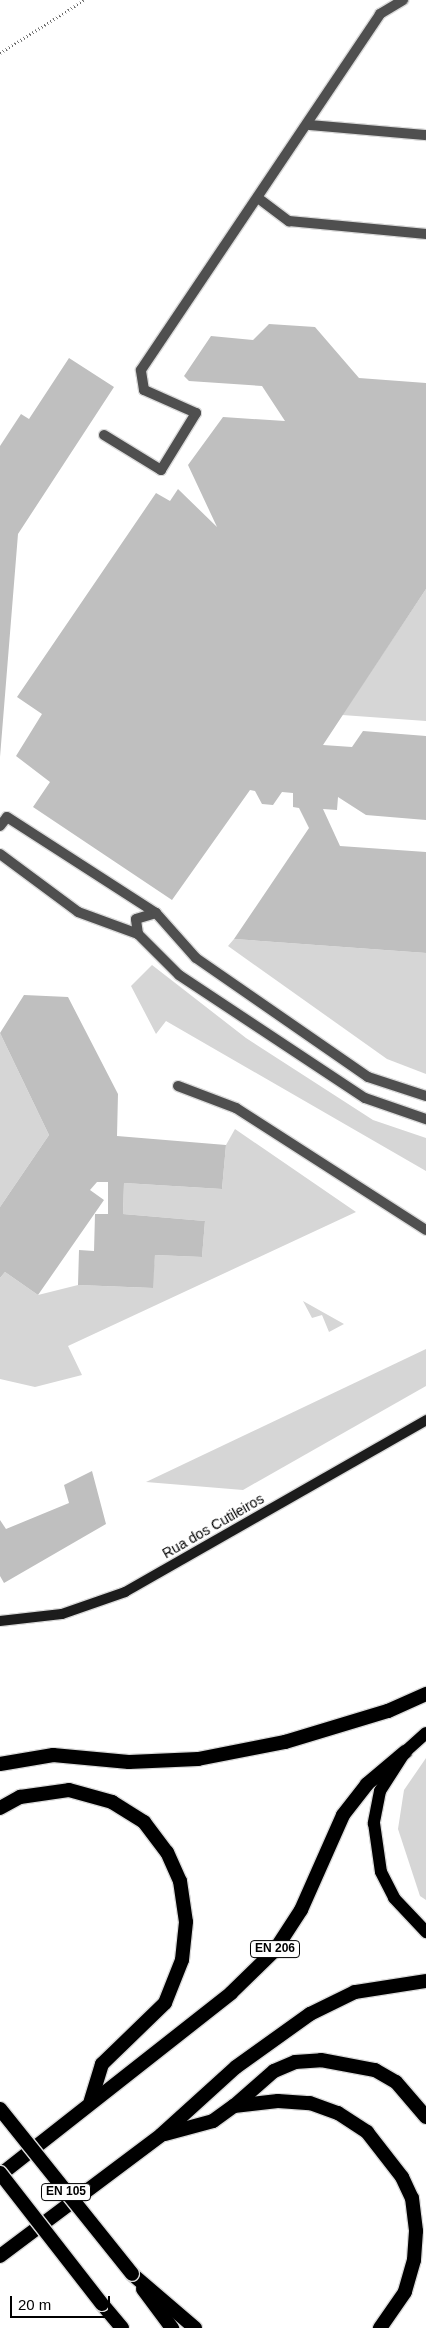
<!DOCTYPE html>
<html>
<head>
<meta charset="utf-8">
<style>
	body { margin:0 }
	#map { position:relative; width:426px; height:2328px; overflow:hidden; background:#fff; font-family:Helvetica,sans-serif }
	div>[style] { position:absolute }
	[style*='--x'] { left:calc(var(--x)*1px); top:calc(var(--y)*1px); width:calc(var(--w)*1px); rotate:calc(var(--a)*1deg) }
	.green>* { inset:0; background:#d6d6d6 }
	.building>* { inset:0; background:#bfbfbf }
	.path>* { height:3px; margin-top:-1.5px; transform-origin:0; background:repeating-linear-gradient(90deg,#717171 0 1px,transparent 0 3.5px) }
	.roads { filter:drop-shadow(1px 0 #dbdbdb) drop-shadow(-1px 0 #dbdbdb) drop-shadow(0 1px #dbdbdb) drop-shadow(0 -1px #dbdbdb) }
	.service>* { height:10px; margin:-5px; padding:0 5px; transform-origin:5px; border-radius:5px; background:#4f4f4f }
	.secondary>* { height:10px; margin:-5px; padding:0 5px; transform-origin:5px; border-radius:5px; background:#1c1c1c }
	.primary>* { height:12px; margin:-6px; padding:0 6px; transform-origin:6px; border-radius:6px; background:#000 }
	.trunk>* { height:14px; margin:-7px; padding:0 7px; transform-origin:7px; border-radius:7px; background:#000 }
	.bridges { filter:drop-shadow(1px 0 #dbdbdb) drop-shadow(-1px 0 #dbdbdb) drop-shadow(0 1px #dbdbdb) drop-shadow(0 -1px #dbdbdb) }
	.trunk-bridge>* { height:14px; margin:-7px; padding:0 7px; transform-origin:7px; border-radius:7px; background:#000 }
	span { translate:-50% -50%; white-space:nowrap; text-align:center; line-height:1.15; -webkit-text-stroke:4px #fff; paint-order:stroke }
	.shield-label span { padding:1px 4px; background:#fff; border:1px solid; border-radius:4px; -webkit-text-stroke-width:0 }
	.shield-label { font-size:12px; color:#000; font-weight:700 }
	.street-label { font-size:14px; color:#000 }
	.scale { position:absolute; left:10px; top:2296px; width:100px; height:22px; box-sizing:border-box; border:2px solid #000; border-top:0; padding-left:6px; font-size:15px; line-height:18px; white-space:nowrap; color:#000; -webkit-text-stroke:4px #fff; paint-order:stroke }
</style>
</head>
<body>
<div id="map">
	<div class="green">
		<div style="clip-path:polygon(426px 589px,426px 721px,342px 715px)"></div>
		<div style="clip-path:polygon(234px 939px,426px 953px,426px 1074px,387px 1059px,228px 946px)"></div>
		<div style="clip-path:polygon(152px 965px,246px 1038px,373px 1120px,426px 1138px,426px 1171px,166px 1021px,156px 1034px,131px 986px)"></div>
		<div style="clip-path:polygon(0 1033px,49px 1135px,0 1207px)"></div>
		<div style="clip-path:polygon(235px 1129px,356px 1212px,68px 1346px,82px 1375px,35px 1387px,0 1379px,0 1278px,5px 1272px,38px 1295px,78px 1285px,152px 1288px,155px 1255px,202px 1257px,205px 1221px,123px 1214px,124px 1183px,222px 1189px,226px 1145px)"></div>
		<div style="clip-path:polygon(303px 1301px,344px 1324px,329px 1332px,322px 1315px,312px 1318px)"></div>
		<div style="clip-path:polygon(426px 1349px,426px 1386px,243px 1490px,146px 1482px)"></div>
		<div style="clip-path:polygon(426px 1758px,426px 1900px,420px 1896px,398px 1829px,404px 1790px)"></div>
	</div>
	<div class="building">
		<div style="clip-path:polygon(269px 324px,315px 327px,359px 378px,426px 383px,426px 589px,323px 745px,352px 747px,363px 731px,426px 736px,426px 820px,366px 815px,338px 797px,337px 810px,323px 809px,340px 846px,426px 852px,426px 953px,234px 939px,309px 828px,299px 808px,293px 807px,293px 793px,282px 792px,273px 805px,262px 804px,255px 791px,250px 790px,172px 900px,33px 807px,50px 782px,16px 756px,42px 714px,17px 697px,156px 493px,170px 501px,178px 489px,217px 527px,188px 465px,223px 417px,285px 421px,262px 386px,189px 381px,184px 376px,211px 336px,253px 340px)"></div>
		<div style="clip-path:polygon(69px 358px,114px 387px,18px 534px,0 757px,0 446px,21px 414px,29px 419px)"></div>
		<div style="clip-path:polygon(24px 995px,68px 997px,118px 1094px,117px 1136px,226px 1145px,222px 1189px,124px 1183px,123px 1214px,205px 1221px,202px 1257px,155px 1255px,153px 1288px,78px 1285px,79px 1250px,94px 1251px,95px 1214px,108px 1214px,108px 1182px,97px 1182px,90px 1190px,104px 1200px,38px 1295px,5px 1272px,0 1278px,0 1207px,49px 1135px,0 1033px)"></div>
		<div style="clip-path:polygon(92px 1471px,106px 1524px,4px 1583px,0 1576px,0 1520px,6px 1529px,69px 1503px,64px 1485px)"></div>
	</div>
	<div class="path">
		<div style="--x:0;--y:53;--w:99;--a:-32.2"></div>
	</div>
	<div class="roads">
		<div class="service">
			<div style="--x:309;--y:125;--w:117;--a:4.9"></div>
			<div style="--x:258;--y:198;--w:39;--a:37"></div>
			<div style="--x:289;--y:221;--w:138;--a:5.4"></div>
			<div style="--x:104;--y:435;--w:67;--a:31.6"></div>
			<div style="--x:161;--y:470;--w:67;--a:-58.4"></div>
			<div style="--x:196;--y:413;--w:57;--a:-156.1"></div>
			<div style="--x:144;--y:390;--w:20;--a:-99"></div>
			<div style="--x:141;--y:370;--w:429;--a:-56.1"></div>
			<div style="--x:380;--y:14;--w:27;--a:-31"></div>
			<div style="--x:0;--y:826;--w:11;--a:-52"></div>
			<div style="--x:7;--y:817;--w:177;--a:32.8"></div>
			<div style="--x:0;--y:854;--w:97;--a:36.6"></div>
			<div style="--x:78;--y:912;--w:64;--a:20.1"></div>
			<div style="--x:138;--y:934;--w:58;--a:45"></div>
			<div style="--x:179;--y:975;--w:223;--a:33.5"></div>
			<div style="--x:365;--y:1098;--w:65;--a:19"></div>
			<div style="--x:138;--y:934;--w:15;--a:-98"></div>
			<div style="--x:136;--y:919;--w:21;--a:-17"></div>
			<div style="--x:156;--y:913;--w:60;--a:48.4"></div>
			<div style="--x:196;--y:958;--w:209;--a:34.7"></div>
			<div style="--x:368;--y:1077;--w:61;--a:18.1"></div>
			<div style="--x:178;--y:1086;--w:62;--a:20.8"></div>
			<div style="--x:236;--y:1108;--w:226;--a:32.7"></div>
		</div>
		<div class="secondary">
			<div style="--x:0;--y:1621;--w:62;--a:-6.4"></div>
			<div style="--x:62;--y:1614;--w:67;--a:-19.2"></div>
			<div style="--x:125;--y:1592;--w:347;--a:-29.7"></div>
		</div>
		<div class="primary">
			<div style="--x:426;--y:1733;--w:28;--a:138"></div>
			<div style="--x:405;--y:1752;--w:46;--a:122.7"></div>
			<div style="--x:380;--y:1791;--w:33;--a:101"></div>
			<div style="--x:374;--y:1823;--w:49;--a:81.9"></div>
			<div style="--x:381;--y:1872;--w:29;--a:63"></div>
			<div style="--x:394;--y:1898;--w:47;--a:46.7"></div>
		</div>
		<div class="trunk">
			<div style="--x:0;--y:1764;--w:54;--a:-9.6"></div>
			<div style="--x:53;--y:1755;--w:76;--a:5.3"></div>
			<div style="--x:129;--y:1762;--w:69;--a:-2.5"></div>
			<div style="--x:198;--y:1759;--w:89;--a:-11.1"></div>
			<div style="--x:285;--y:1742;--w:108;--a:-16.8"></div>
			<div style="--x:388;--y:1711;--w:42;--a:-24.1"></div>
			<div style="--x:0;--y:1808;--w:23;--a:-29"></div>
			<div style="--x:20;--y:1797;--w:49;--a:-8.1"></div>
			<div style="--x:69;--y:1790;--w:45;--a:15.6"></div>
			<div style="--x:112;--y:1802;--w:38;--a:32"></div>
			<div style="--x:144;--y:1822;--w:38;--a:53"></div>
			<div style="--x:167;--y:1852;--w:32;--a:66"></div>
			<div style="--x:180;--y:1881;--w:41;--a:81.7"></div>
			<div style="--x:186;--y:1922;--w:38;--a:96"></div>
			<div style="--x:182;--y:1960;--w:46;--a:111.6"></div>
			<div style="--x:165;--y:2003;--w:88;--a:135.9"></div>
			<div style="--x:102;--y:2064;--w:39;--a:107"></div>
			<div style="--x:234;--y:2106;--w:53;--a:-41.2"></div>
			<div style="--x:274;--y:2071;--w:23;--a:-23"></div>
			<div style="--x:295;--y:2062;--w:26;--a:-4"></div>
			<div style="--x:321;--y:2060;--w:55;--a:10.5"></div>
			<div style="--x:375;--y:2070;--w:24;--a:30"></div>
			<div style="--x:396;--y:2082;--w:46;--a:49.4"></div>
			<div style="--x:165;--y:2134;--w:50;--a:-15.2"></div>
			<div style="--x:213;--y:2121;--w:26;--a:-36"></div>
			<div style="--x:234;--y:2106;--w:44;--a:-6.5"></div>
			<div style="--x:278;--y:2101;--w:32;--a:4"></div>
			<div style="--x:310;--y:2103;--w:30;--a:20"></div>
			<div style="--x:338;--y:2113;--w:35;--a:33"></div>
			<div style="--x:367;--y:2132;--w:57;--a:52.1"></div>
			<div style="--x:402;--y:2177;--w:23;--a:65"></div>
			<div style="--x:412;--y:2198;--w:33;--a:83"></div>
			<div style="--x:416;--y:2231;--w:29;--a:94"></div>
			<div style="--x:414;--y:2260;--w:33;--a:106"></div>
			<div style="--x:405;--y:2292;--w:44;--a:124.8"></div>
			<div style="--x:0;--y:2175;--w:294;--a:-38.2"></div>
			<div style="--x:231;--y:1993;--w:62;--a:-44.3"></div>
			<div style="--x:275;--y:1950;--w:48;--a:-57"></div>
			<div style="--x:301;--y:1910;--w:104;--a:-66.1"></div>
			<div style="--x:343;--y:1815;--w:39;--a:-52"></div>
			<div style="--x:367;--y:1784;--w:50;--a:-40.1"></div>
			<div style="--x:0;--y:2256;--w:201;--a:-36.9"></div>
			<div style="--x:161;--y:2135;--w:101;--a:-42.2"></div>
			<div style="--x:236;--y:2067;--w:91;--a:-35.6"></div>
			<div style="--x:310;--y:2014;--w:50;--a:-26.1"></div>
			<div style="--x:355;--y:1992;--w:72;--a:-8.8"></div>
			<div style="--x:132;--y:2274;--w:83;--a:40.6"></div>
			<div style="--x:143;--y:2289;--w:49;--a:53.4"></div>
			<div style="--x:102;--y:2304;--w:31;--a:50"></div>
		</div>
	</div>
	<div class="bridges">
		<div class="trunk-bridge">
			<div style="--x:0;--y:2109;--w:211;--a:51.3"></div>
			<div style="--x:0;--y:2173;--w:166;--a:52.1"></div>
		</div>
	</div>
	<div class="shield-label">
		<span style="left:275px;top:1949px">EN 206</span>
		<span style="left:66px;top:2192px">EN 105</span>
	</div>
	<div class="street-label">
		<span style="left:213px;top:1526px;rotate:-30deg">Rua dos Cutileiros</span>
	</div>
	<div class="scale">20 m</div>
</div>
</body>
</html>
